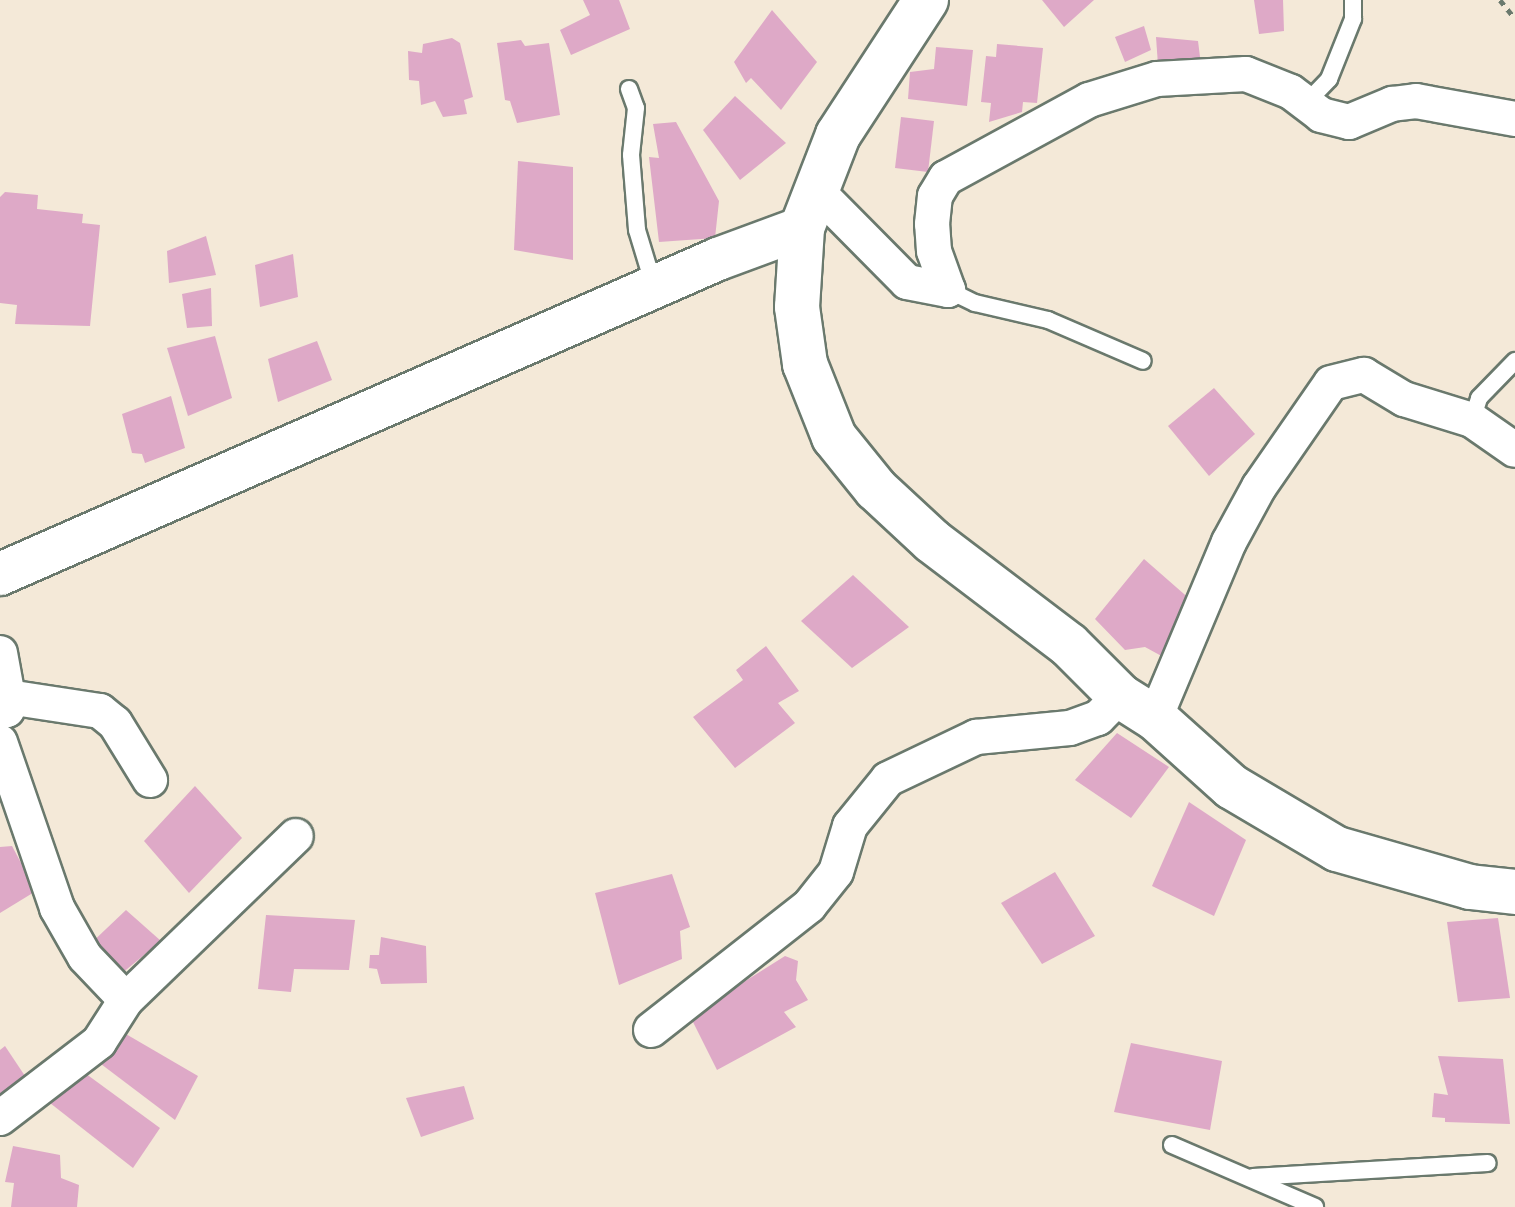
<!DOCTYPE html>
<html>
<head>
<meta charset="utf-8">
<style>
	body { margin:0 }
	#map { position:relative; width:1515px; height:1207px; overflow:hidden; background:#f4e9d8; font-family:"Old Standard TT",serif }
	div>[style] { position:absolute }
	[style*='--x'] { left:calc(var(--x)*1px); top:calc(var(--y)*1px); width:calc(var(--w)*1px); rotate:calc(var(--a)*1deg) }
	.building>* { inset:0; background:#dea9c7 }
	.path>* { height:5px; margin-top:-2.5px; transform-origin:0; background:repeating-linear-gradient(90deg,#6a796d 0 6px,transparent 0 12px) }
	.roads { filter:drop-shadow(2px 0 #6a796d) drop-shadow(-2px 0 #6a796d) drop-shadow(0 2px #6a796d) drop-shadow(0 -2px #6a796d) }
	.service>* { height:16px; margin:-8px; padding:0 8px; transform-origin:8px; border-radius:8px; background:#fff }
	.minor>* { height:34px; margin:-17px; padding:0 17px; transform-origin:17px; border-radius:17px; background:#fff }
	.tertiary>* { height:42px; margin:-21px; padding:0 21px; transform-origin:21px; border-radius:21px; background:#fff }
	.secondary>* { height:44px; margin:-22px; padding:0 22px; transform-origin:22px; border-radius:22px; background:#fff }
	span { translate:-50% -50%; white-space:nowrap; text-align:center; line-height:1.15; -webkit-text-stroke:6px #f6f6f2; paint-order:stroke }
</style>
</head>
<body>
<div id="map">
	<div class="building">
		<div style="clip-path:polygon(583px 0,619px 0,630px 29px,571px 55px,560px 30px,590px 15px)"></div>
		<div style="clip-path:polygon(1042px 0,1094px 0,1064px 27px)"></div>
		<div style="clip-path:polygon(1254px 0,1283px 0,1284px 31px,1259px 34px)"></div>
		<div style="clip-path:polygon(772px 10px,817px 62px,781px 110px,751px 78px,746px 83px,734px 62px)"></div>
		<div style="clip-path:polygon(1144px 26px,1151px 50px,1125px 62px,1115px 37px)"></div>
		<div style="clip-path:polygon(1156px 37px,1198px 41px,1201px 65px,1158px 65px)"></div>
		<div style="clip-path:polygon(452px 38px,460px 43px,473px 97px,464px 100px,467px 114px,443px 117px,435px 101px,421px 105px,419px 81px,409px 80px,408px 51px,422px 53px,423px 44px)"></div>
		<div style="clip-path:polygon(521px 40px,525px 46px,549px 43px,560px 115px,517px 123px,510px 101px,505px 100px,497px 43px)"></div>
		<div style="clip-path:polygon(997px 44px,1043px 48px,1037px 103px,1023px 102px,1022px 112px,989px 122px,991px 103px,981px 102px,986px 56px,996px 57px)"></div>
		<div style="clip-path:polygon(936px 47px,973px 50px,967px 106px,908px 99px,910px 72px,934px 69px)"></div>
		<div style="clip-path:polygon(735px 96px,786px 143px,740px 180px,703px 130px)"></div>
		<div style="clip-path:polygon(901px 117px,934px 121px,928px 172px,895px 168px)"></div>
		<div style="clip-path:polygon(676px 122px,719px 201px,715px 238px,659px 242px,649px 157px,659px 158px,653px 124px)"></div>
		<div style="clip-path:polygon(518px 161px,573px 167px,573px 260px,514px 250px)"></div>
		<div style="clip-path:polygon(5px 192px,38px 195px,37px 209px,83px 214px,82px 223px,100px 225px,90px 326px,15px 324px,17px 305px,0 303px,0 197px)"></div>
		<div style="clip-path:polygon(206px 236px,216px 275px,169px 283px,167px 251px)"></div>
		<div style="clip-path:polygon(293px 254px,298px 297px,260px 307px,255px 265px)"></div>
		<div style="clip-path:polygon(211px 288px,212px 326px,187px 328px,182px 294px)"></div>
		<div style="clip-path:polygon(215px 336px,232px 398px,188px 416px,167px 348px)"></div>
		<div style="clip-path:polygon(317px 341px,332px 380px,278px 402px,268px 359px)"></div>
		<div style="clip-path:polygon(1214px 388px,1255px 434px,1209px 476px,1168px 426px)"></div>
		<div style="clip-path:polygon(171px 396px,185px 448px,145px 463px,142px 454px,132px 453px,122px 414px)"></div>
		<div style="clip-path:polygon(1144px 559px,1192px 601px,1167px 659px,1145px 647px,1125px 650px,1095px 619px)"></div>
		<div style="clip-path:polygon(853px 575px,909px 627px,852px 668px,801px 621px)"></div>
		<div style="clip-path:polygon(766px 646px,799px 691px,778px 703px,795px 723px,735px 768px,693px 717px,743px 680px,736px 670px)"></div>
		<div style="clip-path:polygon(1117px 733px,1169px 767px,1131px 818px,1075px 780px)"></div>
		<div style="clip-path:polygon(195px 786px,242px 838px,189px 893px,144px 841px)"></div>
		<div style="clip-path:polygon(1189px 802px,1246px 840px,1214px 916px,1152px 886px)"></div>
		<div style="clip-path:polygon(12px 846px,36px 891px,0 913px,0 847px)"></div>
		<div style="clip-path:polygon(1055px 872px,1095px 936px,1042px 964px,1001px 903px)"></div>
		<div style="clip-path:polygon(672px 874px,690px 927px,680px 931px,682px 959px,619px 985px,595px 893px)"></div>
		<div style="clip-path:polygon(126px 910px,161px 941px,115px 979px,86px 948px)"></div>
		<div style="clip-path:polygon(266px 915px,355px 920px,349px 970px,294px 969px,291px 992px,258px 989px)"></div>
		<div style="clip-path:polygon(1498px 918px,1510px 998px,1458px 1002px,1447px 922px)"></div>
		<div style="clip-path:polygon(381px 937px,426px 946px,427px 983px,381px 984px,377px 969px,369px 968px,370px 955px,379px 955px)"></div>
		<div style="clip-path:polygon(785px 956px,798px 961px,796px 980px,808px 1000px,784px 1012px,796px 1027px,717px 1070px,690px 1016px)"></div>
		<div style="clip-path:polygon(119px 1030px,198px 1076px,175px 1120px,97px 1061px)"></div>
		<div style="clip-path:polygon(1131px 1043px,1222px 1061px,1210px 1130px,1114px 1112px)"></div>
		<div style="clip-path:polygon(5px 1046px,29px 1082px,0 1097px,0 1050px)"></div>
		<div style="clip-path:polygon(1438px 1056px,1503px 1059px,1510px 1124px,1445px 1122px,1445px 1118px,1432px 1117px,1434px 1093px,1448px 1095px)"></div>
		<div style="clip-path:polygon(78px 1068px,160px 1128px,133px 1168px,50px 1103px)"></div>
		<div style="clip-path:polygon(464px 1086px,474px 1119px,421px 1137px,406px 1098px)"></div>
		<div style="clip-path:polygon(13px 1146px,60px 1155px,61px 1178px,79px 1185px,77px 1207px,11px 1207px,14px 1183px,5px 1182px)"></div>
	</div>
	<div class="path">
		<div style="--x:1500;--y:0;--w:19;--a:51"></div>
	</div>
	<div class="roads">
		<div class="service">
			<div style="--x:629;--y:89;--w:20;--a:70"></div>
			<div style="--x:636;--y:108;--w:47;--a:96.1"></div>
			<div style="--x:631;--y:155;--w:75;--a:85.4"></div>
			<div style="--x:637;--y:230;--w:59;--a:73.1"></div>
			<div style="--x:1307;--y:102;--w:32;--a:-46"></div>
			<div style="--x:1329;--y:79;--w:65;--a:-68.2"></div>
			<div style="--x:1353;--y:19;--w:19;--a:-90"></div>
			<div style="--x:948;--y:290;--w:30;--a:26"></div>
			<div style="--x:975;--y:303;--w:75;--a:13.1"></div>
			<div style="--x:1048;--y:320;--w:103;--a:23.3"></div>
			<div style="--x:1472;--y:420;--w:23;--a:-72"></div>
			<div style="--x:1479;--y:398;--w:52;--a:-45.8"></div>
			<div style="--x:1172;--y:1145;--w:156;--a:23.4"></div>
			<div style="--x:1253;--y:1177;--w:235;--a:-3.4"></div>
		</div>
		<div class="minor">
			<div style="--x:814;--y:188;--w:132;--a:45.3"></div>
			<div style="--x:907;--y:282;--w:42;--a:11"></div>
			<div style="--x:948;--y:290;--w:41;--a:-109.7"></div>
			<div style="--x:934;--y:251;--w:27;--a:-94"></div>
			<div style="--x:932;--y:224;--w:28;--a:-84"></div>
			<div style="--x:935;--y:196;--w:21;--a:-59"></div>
			<div style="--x:946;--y:178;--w:163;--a:-28.6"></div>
			<div style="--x:1089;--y:100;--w:71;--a:-17.2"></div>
			<div style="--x:1157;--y:79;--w:89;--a:-3.2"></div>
			<div style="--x:1246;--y:74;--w:48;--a:21.8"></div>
			<div style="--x:1291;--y:92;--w:38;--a:37"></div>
			<div style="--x:1321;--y:115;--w:29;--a:14"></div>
			<div style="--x:1349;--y:122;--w:47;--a:-22.7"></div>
			<div style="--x:1392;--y:104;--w:24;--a:-7"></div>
			<div style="--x:1416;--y:101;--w:101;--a:10.3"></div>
			<div style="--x:0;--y:653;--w:45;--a:79.7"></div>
			<div style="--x:8;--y:697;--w:13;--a:94"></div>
			<div style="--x:7;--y:710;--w:7;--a:164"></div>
			<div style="--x:8;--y:697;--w:93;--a:8.7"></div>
			<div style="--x:100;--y:711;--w:19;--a:39"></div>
			<div style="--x:115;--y:723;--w:67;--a:58.4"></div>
			<div style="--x:1155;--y:718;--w:191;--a:-67.2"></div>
			<div style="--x:1229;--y:542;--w:63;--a:-61.4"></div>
			<div style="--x:1259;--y:487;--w:126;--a:-55.3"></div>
			<div style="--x:1331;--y:383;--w:34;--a:-14"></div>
			<div style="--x:1364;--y:375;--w:47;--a:31"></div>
			<div style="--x:1404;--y:399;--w:71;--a:17.2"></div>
			<div style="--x:1472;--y:420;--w:52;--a:34.9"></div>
			<div style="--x:0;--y:742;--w:176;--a:71"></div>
			<div style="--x:57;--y:908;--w:56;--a:60.3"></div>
			<div style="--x:85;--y:957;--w:59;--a:46.4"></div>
			<div style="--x:651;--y:1030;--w:201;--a:-38.1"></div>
			<div style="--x:809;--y:906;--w:43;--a:-51.5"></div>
			<div style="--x:836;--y:872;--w:48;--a:-73.1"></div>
			<div style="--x:850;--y:826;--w:60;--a:-51"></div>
			<div style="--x:888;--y:779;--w:98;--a:-25.5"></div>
			<div style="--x:976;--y:737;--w:94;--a:-5.5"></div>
			<div style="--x:1070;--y:728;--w:30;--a:-20"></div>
			<div style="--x:1098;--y:718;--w:31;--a:-45"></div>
			<div style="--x:0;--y:1118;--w:125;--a:-37.5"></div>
			<div style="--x:99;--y:1042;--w:50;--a:-57.3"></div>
			<div style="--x:126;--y:1000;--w:236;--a:-44"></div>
		</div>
		<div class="tertiary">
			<div style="--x:0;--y:574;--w:784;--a:-23.69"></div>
			<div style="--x:718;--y:259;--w:90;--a:-20.3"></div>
		</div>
		<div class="secondary">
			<div style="--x:926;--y:0;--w:161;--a:123.1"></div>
			<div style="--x:838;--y:135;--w:100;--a:111.2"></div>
			<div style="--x:802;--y:228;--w:79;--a:93.6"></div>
			<div style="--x:797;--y:307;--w:58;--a:82"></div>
			<div style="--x:805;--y:364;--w:79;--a:68.3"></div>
			<div style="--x:834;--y:437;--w:67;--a:51.1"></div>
			<div style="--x:876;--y:489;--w:76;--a:42.9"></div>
			<div style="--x:932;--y:541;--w:172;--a:37.2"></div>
			<div style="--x:1069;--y:645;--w:72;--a:45"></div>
			<div style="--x:1120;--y:696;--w:41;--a:32.2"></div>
			<div style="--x:1155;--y:718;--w:103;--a:41.9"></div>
			<div style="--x:1232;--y:787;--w:122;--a:30.6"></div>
			<div style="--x:1337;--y:849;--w:138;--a:15.9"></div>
			<div style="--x:1470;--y:887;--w:45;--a:6.3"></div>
		</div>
	</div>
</div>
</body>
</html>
